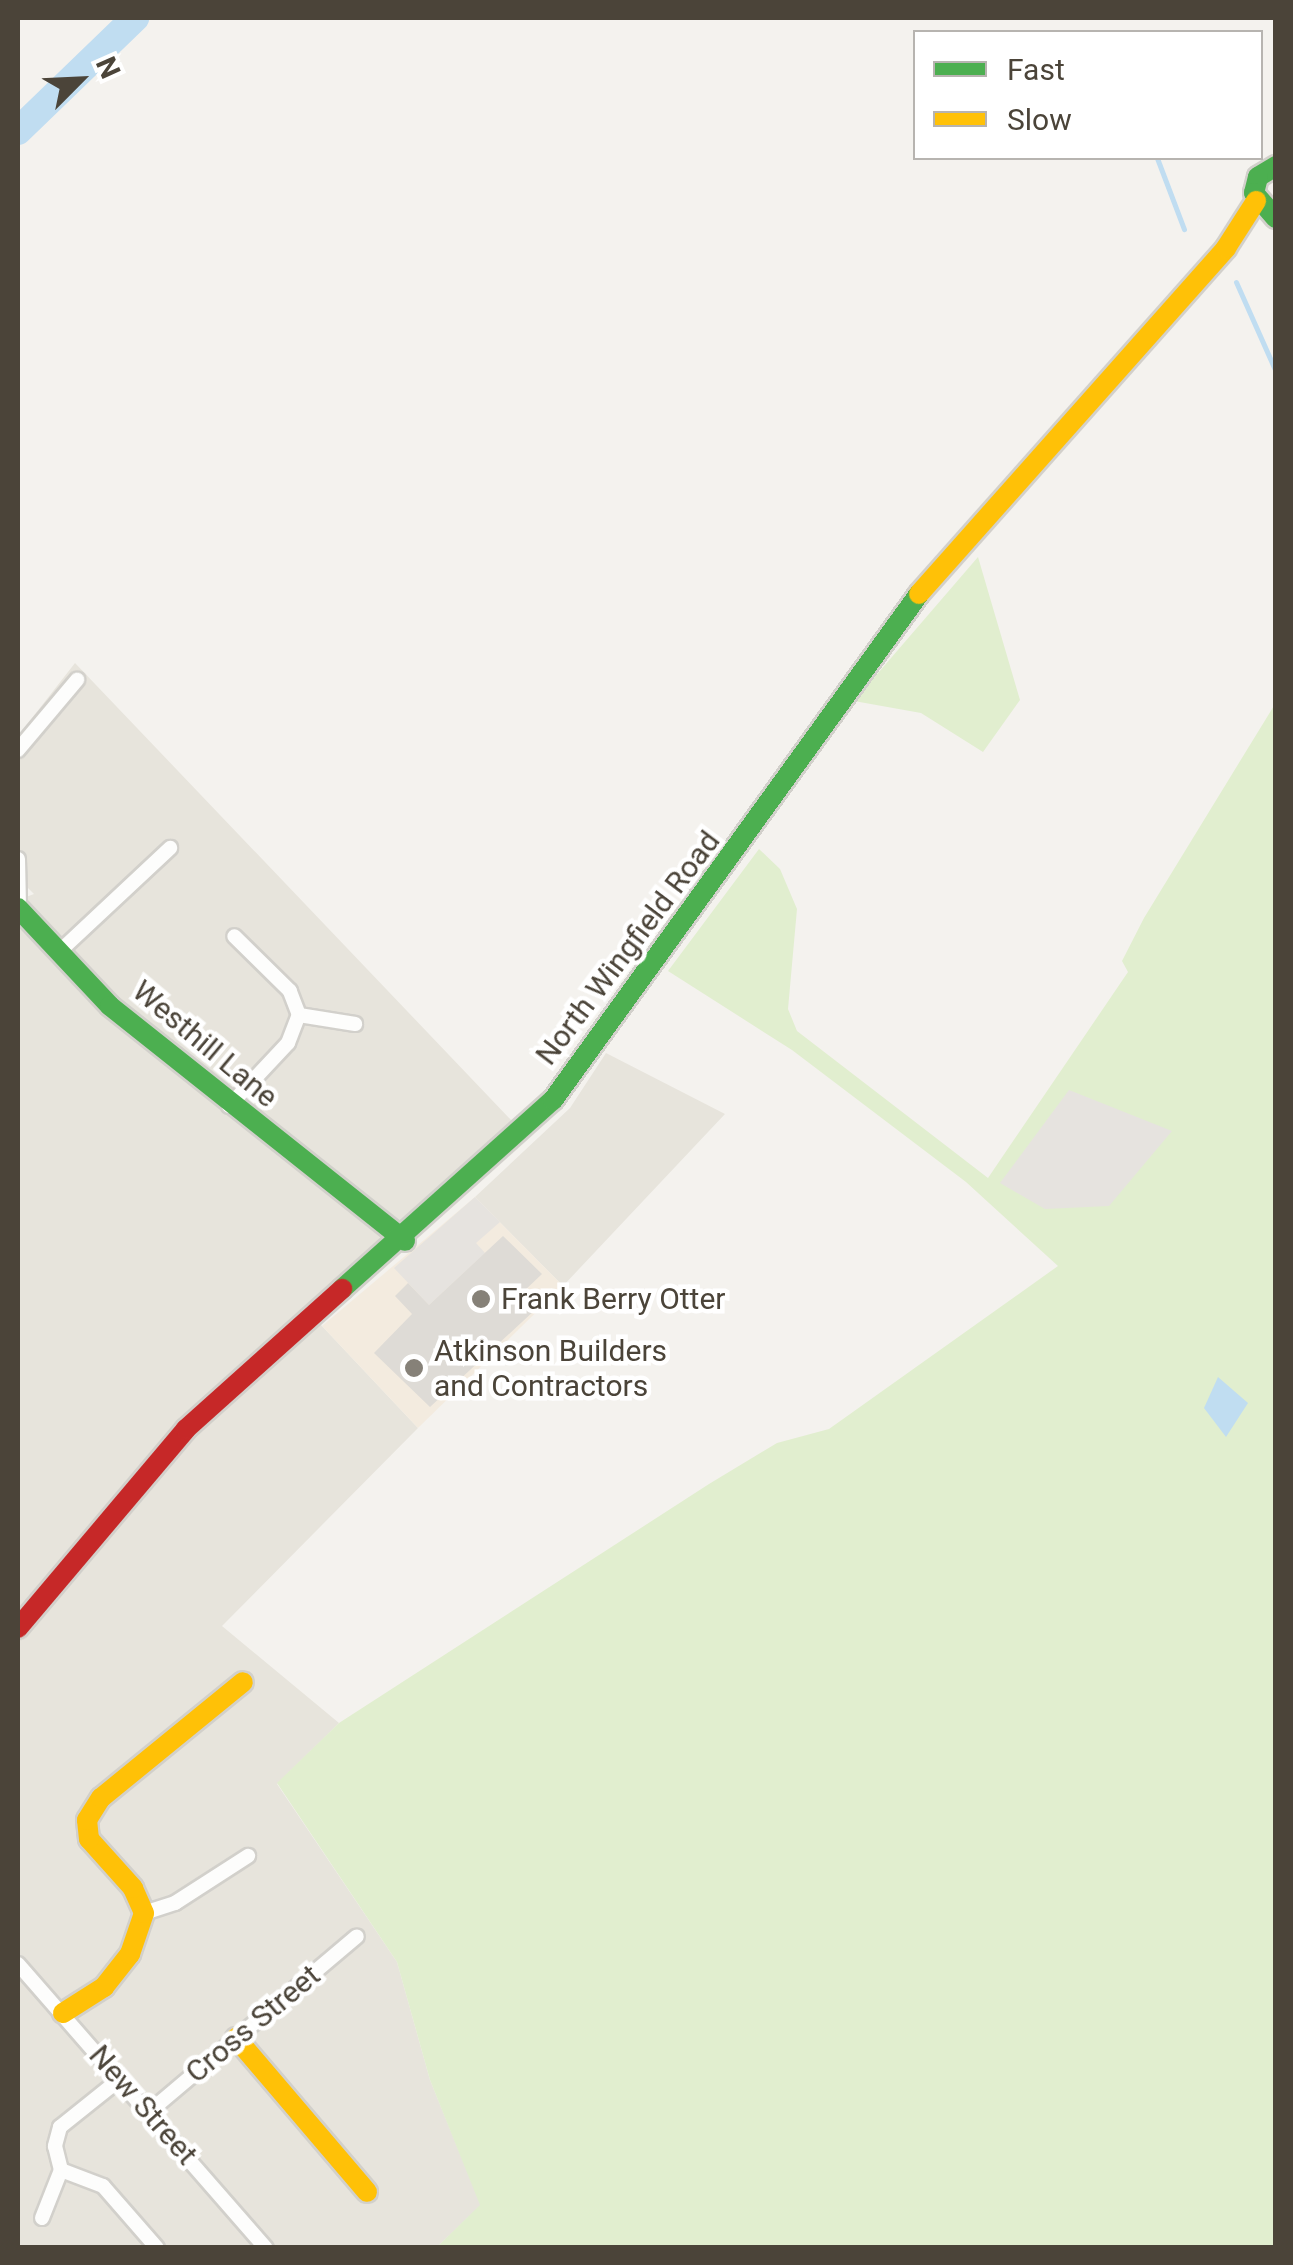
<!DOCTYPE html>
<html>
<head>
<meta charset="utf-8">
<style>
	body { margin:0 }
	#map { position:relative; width:1293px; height:2265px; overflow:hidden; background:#f4f2ee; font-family:Roboto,sans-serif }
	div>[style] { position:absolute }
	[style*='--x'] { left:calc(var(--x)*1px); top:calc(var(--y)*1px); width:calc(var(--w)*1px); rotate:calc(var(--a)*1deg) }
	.residential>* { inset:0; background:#e7e4dc }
	.commercial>* { inset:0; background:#f3ebdf }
	.green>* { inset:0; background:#e1eecf }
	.parking>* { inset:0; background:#e6e3df }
	.water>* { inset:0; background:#c0ddf1 }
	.stream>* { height:5px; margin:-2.5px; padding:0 2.5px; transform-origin:2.5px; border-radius:2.5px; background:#c0ddf1 }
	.river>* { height:28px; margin:-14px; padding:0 14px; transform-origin:14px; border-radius:14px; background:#c0ddf1 }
	.building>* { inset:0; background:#dedbd6 }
	.roads { filter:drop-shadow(2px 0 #d2d0cb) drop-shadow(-2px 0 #d2d0cb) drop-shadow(0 2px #d2d0cb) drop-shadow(0 -2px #d2d0cb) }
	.street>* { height:14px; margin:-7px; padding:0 7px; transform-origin:7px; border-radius:7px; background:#fdfdfc }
	.fast>* { height:20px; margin:-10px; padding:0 10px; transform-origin:10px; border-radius:10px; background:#4caf50 }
	.slow>* { height:20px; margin:-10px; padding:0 10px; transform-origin:10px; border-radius:10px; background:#ffc107 }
	.jam>* { height:20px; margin:-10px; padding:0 10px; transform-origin:10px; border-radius:10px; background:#c62828 }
	.dots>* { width:28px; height:28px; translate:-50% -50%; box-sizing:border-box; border:5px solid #fff; border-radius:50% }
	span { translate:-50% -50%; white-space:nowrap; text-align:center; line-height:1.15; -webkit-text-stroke:9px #fff; paint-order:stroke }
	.street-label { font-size:30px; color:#4b4439 }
	.poi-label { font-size:30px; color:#4b4439 }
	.left { translate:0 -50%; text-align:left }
	.frame { position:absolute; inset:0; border:20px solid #4b4439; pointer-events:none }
	.legend { position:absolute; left:913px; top:30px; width:350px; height:130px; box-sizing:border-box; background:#fff; border:2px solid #b7b4b0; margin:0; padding:12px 18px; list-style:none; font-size:30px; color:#4b4439 }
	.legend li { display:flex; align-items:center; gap:20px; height:50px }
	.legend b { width:50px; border:2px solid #b7b4b0 }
	.north { position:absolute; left:30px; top:30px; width:100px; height:100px; -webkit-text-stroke:8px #fff; paint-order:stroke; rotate:66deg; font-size:28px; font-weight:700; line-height:40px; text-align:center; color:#4b4439 }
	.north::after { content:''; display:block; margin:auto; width:35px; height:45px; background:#4b4439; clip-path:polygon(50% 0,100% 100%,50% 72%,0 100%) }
</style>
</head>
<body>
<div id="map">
	<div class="residential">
		<div style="clip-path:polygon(75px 663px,512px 1121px,306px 1309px,418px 1428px,222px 1626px,339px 1723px,277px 1784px,397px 1962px,430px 2080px,481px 2205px,437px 2247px,18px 2247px,18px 900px,34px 894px,18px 878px,18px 736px)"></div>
		<div style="clip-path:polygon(606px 1053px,725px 1114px,563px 1286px,475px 1197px,570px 1108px)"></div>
	</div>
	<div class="commercial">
		<div style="clip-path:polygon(475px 1197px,563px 1286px,418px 1428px,322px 1326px)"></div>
	</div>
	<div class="green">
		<div style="clip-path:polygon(978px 557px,1020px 700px,983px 752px,921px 713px,854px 701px)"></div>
		<div style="clip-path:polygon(1275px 704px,1275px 2247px,437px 2247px,480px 2205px,430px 2080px,397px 1962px,277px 1783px,339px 1723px,709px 1484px,777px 1443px,829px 1429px,1058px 1266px,966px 1182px,792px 1050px,668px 971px,759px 849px,780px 869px,797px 909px,788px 1009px,797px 1031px,988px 1178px,1128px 972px,1122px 961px,1144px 918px)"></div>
	</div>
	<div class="parking">
		<div style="clip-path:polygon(1069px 1090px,1172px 1131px,1109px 1206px,1045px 1209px,1000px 1183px)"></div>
		<div style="clip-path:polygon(475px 1197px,500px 1222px,476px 1243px,485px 1253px,429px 1305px,394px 1268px)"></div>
	</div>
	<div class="water">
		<div style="clip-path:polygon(1218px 1377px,1248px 1403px,1226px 1437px,1204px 1408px)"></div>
	</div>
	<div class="stream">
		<div style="--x:1157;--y:158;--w:76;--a:69.2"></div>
		<div style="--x:1236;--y:282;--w:98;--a:66"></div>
	</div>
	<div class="river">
		<div style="--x:18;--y:131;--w:163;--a:-44"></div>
	</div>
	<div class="building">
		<div style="clip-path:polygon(503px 1236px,542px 1274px,522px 1293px,536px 1309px,430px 1407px,374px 1353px,412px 1314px,395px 1296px,408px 1283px,429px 1305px)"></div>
	</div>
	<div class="roads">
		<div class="street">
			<div style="--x:18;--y:750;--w:92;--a:-49.9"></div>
			<div style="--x:18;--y:859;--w:47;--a:88.8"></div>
			<div style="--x:60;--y:951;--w:151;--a:-43.1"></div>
			<div style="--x:299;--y:1015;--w:57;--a:9.1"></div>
			<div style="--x:229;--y:1106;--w:86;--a:-46.9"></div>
			<div style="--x:288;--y:1043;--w:30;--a:-69"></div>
			<div style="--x:299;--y:1015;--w:26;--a:-111"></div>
			<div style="--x:290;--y:991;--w:78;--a:-135.5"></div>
			<div style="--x:144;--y:1913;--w:33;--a:-18"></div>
			<div style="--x:175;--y:1903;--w:87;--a:-32.8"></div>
			<div style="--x:18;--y:1964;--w:377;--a:48.9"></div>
			<div style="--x:120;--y:2079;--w:77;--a:141.3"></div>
			<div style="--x:60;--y:2127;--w:20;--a:105"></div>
			<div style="--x:55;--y:2146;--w:25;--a:76"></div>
			<div style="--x:61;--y:2170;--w:45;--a:20.9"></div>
			<div style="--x:103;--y:2186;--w:82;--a:48.9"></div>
			<div style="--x:149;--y:2112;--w:272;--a:-40.2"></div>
			<div style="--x:42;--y:2218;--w:52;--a:-68.4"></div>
		</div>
		<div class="fast">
			<div style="--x:1276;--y:166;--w:21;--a:149"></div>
			<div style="--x:1258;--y:177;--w:16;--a:104"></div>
			<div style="--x:1254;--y:193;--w:33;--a:49"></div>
			<div style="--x:18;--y:908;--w:134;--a:46.8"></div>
			<div style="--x:110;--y:1006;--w:377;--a:38.5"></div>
			<div style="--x:342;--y:1289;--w:283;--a:-41.9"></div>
			<div style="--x:553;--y:1100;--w:624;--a:-54.12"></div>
		</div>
		<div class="slow">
			<div style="--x:919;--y:594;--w:463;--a:-48.4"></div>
			<div style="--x:1226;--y:248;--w:56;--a:-57.4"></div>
			<div style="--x:63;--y:2013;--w:49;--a:-32.4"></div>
			<div style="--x:104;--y:1987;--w:42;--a:-51.8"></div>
			<div style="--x:130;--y:1954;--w:43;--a:-71.1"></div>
			<div style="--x:144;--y:1913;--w:27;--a:-114"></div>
			<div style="--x:133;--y:1888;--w:66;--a:-131.9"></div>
			<div style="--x:89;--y:1839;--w:19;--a:-96"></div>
			<div style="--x:87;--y:1820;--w:26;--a:-58"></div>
			<div style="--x:101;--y:1798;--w:183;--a:-39.2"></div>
			<div style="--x:236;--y:2038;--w:202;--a:49.6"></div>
		</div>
		<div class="jam">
			<div style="--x:18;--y:1628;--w:260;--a:-49.8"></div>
			<div style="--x:186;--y:1429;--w:210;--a:-41.9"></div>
		</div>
	</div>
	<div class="dots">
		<div style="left:481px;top:1299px;background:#868178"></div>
		<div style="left:414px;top:1368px;background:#868178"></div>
	</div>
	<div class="street-label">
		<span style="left:628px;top:948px;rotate:-53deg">North Wingfield Road</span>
		<span style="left:205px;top:1044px;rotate:40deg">Westhill Lane</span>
		<span style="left:253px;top:2024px;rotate:-40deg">Cross Street</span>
		<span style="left:143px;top:2105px;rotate:49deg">New Street</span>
	</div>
	<div class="poi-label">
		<span class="left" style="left:501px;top:1299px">Frank Berry Otter</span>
		<span class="left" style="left:434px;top:1368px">Atkinson Builders<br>and Contractors</span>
	</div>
	<div class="frame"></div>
	<ul class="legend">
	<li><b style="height:12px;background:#4caf50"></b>Fast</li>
	<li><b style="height:12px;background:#ffc107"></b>Slow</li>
	</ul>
	<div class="north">N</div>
</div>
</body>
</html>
